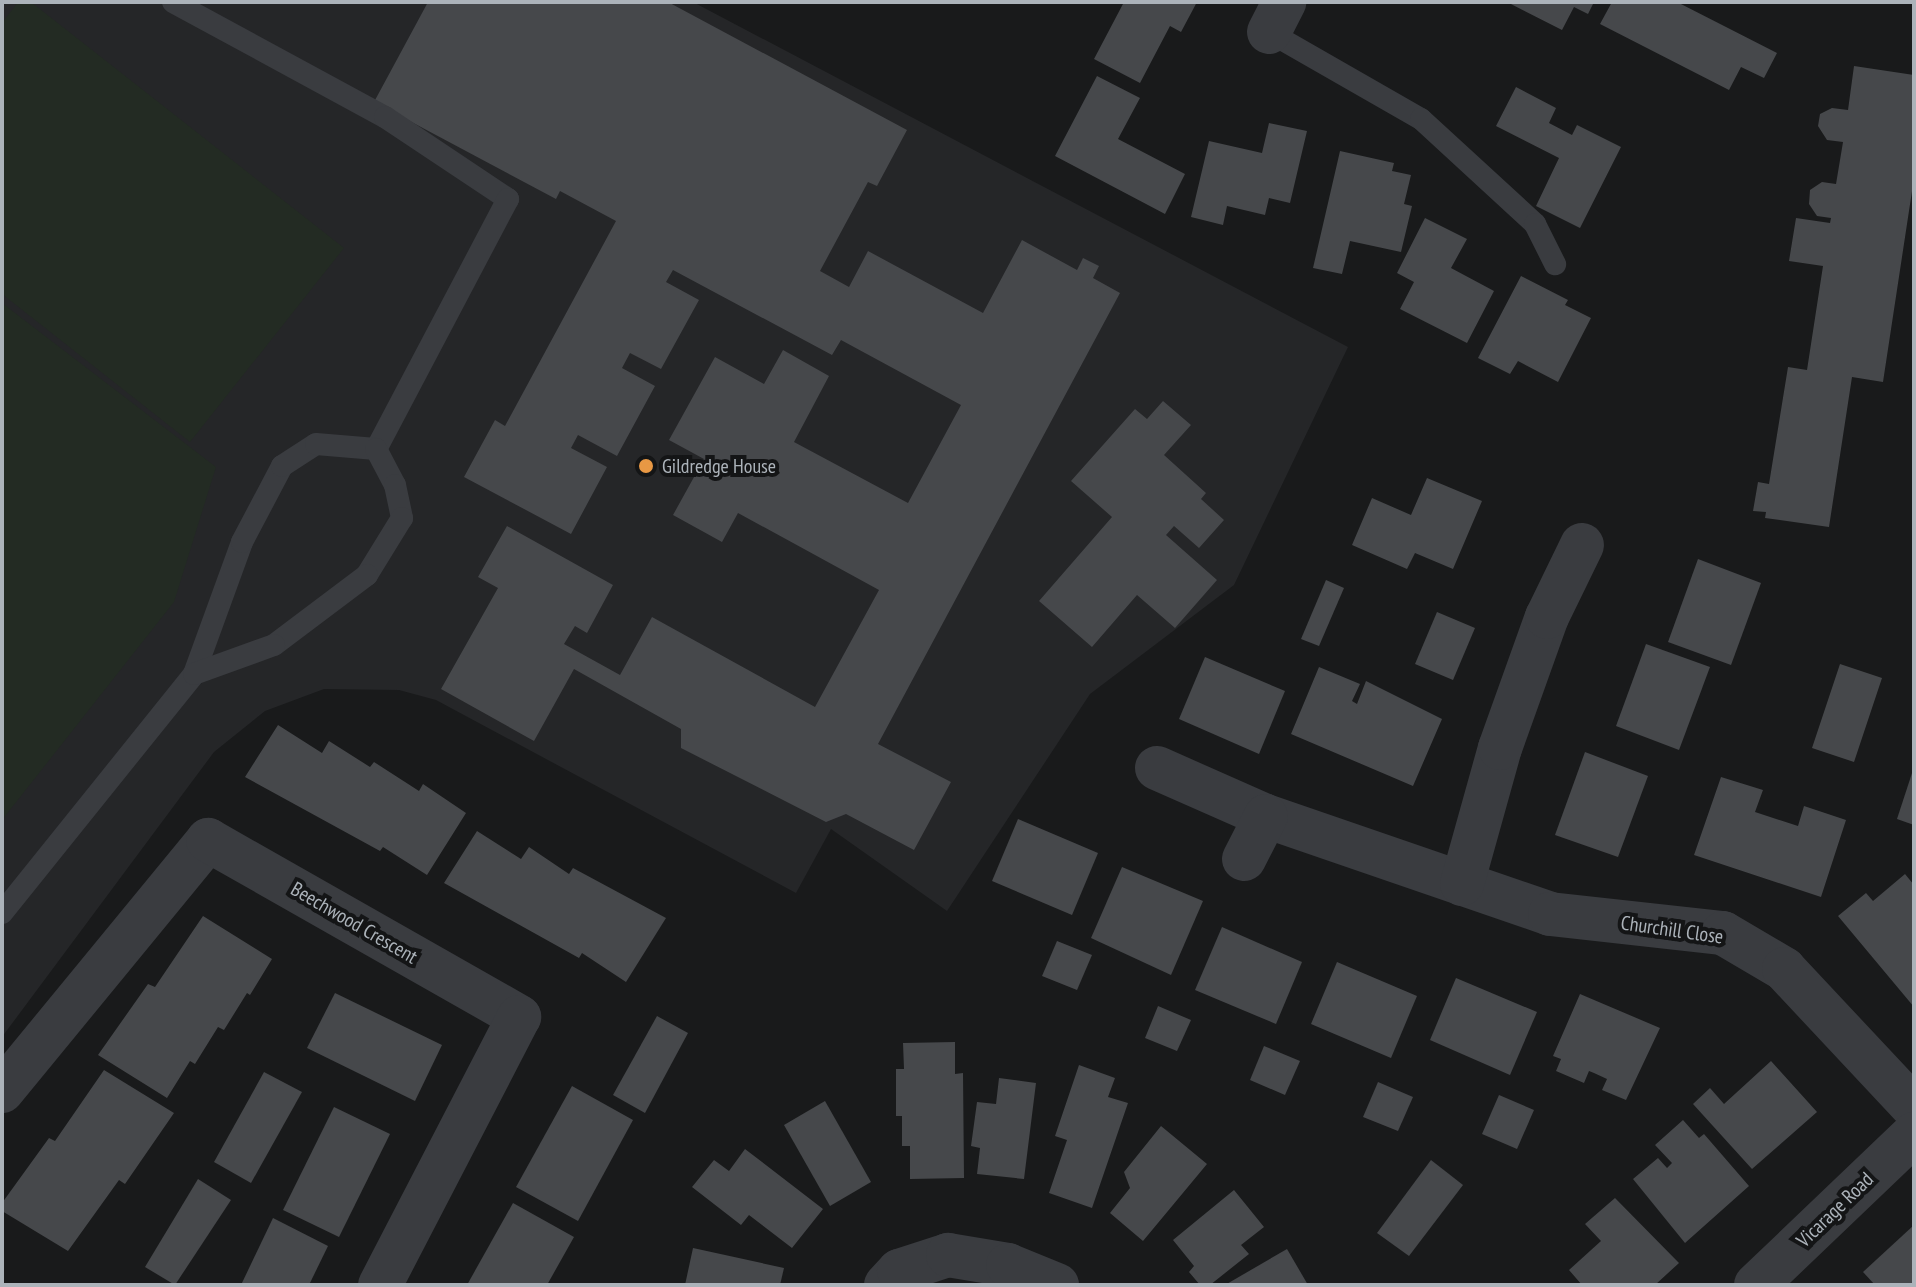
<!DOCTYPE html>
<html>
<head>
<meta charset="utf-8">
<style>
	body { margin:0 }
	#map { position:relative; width:1916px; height:1287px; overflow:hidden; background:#191a1b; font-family:"PT Sans Narrow",sans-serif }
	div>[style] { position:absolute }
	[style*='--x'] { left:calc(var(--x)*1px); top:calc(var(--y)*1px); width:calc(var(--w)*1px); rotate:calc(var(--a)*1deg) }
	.built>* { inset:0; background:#252628 }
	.green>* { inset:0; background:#232b23 }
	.building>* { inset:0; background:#46484b }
	.lane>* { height:22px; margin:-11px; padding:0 11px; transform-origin:11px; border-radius:11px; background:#3a3c40 }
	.street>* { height:44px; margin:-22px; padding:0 22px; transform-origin:22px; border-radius:22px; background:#3a3c40 }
	.dots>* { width:22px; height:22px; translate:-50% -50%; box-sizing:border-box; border:4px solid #141516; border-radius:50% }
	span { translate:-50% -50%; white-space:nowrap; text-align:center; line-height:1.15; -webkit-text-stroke:8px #141516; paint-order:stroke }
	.poi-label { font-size:20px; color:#acb3ba }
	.left { translate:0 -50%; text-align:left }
	.street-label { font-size:20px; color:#acb3ba }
	.frame { position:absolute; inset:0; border:4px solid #acb3ba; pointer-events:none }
</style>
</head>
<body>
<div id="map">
	<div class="built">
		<div style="clip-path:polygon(2px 2px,693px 2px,1348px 347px,1234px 585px,1090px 694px,947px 911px,831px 829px,796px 893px,436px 700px,399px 690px,324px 689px,265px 711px,214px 752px,2px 1037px)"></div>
	</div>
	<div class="green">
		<div style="clip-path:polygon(18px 2px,31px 2px,344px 248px,190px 442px,2px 294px,2px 23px)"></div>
		<div style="clip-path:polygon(2px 303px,216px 467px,174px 602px,2px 820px)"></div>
	</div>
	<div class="building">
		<div style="clip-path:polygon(428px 2px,668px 2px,907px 130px,877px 186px,868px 182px,820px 271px,849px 287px,868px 251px,983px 313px,1022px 240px,1077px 270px,1083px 258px,1099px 266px,1093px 278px,1120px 293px,878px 744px,951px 782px,914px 850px,846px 814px,826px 822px,681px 748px,681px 729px,574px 669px,534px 741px,441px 689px,498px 588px,478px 577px,507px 526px,613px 585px,587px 633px,575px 626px,564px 644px,620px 675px,652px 617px,815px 707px,879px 590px,738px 513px,722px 542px,673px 515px,704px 459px,669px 440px,715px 357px,764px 384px,783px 350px,829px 376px,794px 442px,908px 503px,961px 405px,841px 340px,832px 355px,673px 270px,666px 282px,699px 300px,661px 369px,630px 353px,622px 368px,655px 386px,617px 456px,578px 435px,571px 448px,607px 467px,571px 534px,464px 477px,495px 420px,505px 426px,616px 221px,560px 191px,556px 199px,374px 102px)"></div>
		<div style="clip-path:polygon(1124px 2px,1197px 2px,1181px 32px,1170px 26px,1140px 83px,1094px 59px)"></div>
		<div style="clip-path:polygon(1507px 2px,1594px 2px,1588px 14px,1574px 7px,1562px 30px)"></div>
		<div style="clip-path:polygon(1612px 2px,1677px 2px,1777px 53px,1764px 78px,1741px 67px,1729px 90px,1600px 24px)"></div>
		<div style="clip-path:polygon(1854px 66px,1914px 75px,1914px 178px,1883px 382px,1852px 377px,1829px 527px,1765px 518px,1766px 512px,1753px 511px,1758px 482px,1769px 484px,1788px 367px,1807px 370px,1823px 266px,1789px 261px,1796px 218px,1830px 223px,1831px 218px,1817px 216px,1809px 204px,1810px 190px,1822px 182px,1836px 184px,1843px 142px,1827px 140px,1818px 126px,1820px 114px,1832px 108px,1848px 110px)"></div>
		<div style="clip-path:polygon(1097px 76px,1140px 98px,1118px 139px,1185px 174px,1165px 214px,1055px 156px)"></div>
		<div style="clip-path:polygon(1516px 87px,1556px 108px,1549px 123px,1572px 135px,1577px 125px,1621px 147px,1580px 228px,1536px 206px,1559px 158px,1496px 126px)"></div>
		<div style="clip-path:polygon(1269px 123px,1307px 131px,1290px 203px,1269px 198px,1265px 215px,1227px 206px,1223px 225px,1191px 217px,1209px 141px,1262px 153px)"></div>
		<div style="clip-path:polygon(1340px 151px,1394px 163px,1392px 171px,1411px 175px,1404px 204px,1412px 206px,1401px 252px,1350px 241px,1342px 274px,1313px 268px)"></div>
		<div style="clip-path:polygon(1425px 218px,1467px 239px,1451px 268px,1494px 291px,1467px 343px,1400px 309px,1414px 282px,1397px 273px)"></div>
		<div style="clip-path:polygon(1521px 276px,1568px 300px,1565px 305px,1591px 318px,1558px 382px,1518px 361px,1510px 374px,1478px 358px)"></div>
		<div style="clip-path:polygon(1163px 401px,1191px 425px,1164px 455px,1206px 493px,1201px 499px,1224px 520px,1199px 548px,1174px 526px,1166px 535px,1217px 580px,1175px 628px,1137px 595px,1092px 647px,1039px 601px,1112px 517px,1071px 481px,1135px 409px,1147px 419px)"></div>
		<div style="clip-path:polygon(1427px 478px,1482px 501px,1453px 569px,1415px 553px,1407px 569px,1352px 545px,1372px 498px,1411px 515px)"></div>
		<div style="clip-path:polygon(1698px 559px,1761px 583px,1731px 665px,1668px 642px)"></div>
		<div style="clip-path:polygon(1326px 580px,1344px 588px,1319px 646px,1301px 639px)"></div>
		<div style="clip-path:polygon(1437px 612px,1475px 628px,1453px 680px,1415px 664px)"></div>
		<div style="clip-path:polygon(1646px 644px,1710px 667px,1679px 750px,1616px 726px)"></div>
		<div style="clip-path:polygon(1205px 657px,1285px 691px,1259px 754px,1179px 719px)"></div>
		<div style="clip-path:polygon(1840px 664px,1882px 678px,1854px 762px,1812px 748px)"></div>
		<div style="clip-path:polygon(1319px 667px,1360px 684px,1352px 701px,1357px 704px,1366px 681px,1442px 719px,1413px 786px,1291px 734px)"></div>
		<div style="clip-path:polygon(278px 725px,322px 753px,329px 741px,370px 767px,374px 762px,419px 791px,423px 784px,466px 813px,427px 875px,383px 847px,380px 851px,245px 777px)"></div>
		<div style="clip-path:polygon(1585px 752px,1648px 776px,1618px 857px,1555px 835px)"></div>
		<div style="clip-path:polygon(1913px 770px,1914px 770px,1914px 825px,1897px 819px)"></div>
		<div style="clip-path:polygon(1721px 777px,1763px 790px,1755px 812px,1798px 826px,1804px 806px,1846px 820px,1821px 897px,1694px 855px)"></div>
		<div style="clip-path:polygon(1018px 819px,1098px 853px,1072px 915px,992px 881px)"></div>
		<div style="clip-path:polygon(477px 831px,521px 859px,529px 847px,569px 874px,573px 868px,666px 918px,626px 982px,582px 953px,579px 958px,444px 883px)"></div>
		<div style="clip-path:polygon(1122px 867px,1203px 901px,1171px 975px,1091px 938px)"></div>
		<div style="clip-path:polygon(1905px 874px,1914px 885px,1914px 1007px,1838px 916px,1866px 893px,1873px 901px)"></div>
		<div style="clip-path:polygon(203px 916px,272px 959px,250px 995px,247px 993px,224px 1030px,218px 1027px,195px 1064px,190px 1061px,167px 1098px,98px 1055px,148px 984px,155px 987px)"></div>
		<div style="clip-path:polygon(1222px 927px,1302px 962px,1276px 1024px,1195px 990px)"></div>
		<div style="clip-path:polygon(1057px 941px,1092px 955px,1077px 990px,1042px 976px)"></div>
		<div style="clip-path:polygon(1337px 962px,1417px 996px,1391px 1058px,1311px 1024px)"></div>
		<div style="clip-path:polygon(1456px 978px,1537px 1012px,1510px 1075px,1430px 1040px)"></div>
		<div style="clip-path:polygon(335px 993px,442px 1045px,415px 1101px,307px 1048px)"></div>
		<div style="clip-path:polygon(1580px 994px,1660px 1028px,1626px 1100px,1602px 1090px,1607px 1079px,1594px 1073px,1589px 1071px,1584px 1083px,1556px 1071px,1561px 1059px,1553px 1056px)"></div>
		<div style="clip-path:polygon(1158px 1006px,1191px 1020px,1177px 1051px,1145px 1038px)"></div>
		<div style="clip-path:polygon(657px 1016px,688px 1033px,645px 1113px,613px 1095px)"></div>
		<div style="clip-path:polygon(955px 1042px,955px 1074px,963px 1073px,964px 1178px,910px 1179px,910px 1146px,902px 1146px,902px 1116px,896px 1116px,896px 1069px,904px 1069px,903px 1043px)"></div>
		<div style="clip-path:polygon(1264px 1046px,1300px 1061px,1285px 1095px,1250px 1080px)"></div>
		<div style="clip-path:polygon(1771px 1061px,1817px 1112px,1752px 1169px,1693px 1104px,1710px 1088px,1724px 1104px)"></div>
		<div style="clip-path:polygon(1079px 1065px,1115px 1078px,1108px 1097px,1128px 1103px,1092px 1208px,1049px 1193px,1067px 1140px,1055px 1136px)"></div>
		<div style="clip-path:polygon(104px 1070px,174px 1113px,125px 1184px,119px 1180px,68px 1251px,2px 1211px,2px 1203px,49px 1138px,55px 1141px)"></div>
		<div style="clip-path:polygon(264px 1072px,302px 1092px,251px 1183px,214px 1162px)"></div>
		<div style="clip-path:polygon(999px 1078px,1036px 1083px,1024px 1179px,977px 1174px,980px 1148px,971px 1146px,977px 1102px,996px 1104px)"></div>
		<div style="clip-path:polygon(1378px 1082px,1413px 1097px,1398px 1131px,1363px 1117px)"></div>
		<div style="clip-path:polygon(572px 1086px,633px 1120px,578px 1221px,516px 1187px)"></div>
		<div style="clip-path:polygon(1499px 1095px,1534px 1110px,1517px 1149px,1482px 1134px)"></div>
		<div style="clip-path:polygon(825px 1101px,871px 1182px,830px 1206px,784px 1125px)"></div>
		<div style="clip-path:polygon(334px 1107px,390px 1134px,339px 1237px,283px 1210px)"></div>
		<div style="clip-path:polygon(1683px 1120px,1699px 1138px,1704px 1134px,1749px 1186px,1685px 1243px,1633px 1179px,1658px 1158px,1667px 1168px,1672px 1163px,1655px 1145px)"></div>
		<div style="clip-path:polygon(1161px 1126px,1207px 1164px,1143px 1241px,1110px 1213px,1130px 1188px,1124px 1172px)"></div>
		<div style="clip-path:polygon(745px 1149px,823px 1209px,792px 1248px,749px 1215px,741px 1225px,692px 1187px,714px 1160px,729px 1171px)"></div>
		<div style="clip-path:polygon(1431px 1160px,1463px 1185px,1409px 1256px,1377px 1233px)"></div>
		<div style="clip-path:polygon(198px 1179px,231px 1200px,175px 1285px,145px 1267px)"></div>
		<div style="clip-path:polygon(1234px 1190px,1264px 1227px,1241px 1245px,1249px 1254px,1210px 1285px,1200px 1285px,1189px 1272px,1194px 1266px,1173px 1240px)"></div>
		<div style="clip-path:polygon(1615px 1198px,1679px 1263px,1655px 1285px,1582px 1285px,1569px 1270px,1601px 1241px,1585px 1224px)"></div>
		<div style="clip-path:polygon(513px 1203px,574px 1237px,547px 1285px,467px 1285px)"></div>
		<div style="clip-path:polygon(273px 1218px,328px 1246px,309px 1285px,241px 1285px)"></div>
		<div style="clip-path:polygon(1914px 1225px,1914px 1285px,1875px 1285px,1863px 1272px)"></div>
		<div style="clip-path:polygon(693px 1248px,784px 1268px,780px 1285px,685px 1285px)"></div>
		<div style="clip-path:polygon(1287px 1249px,1308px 1285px,1225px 1285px)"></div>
	</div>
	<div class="lane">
		<div style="--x:173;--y:2;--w:241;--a:28.5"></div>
		<div style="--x:385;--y:117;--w:148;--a:33.7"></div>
		<div style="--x:508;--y:199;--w:283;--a:117.8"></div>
		<div style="--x:1269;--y:32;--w:175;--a:29.8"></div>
		<div style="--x:1421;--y:119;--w:155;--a:42.6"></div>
		<div style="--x:1535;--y:224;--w:45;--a:63.4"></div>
		<div style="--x:2;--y:913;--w:307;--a:-51.2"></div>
		<div style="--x:194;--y:674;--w:140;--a:-70"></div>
		<div style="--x:242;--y:542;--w:86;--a:-62.2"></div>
		<div style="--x:282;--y:466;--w:40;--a:-32.9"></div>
		<div style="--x:316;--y:444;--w:60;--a:4.8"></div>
		<div style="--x:376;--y:449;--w:41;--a:62.2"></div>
		<div style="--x:395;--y:485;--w:34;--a:78"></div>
		<div style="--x:402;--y:518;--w:67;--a:121.6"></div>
		<div style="--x:367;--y:575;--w:116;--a:143"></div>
		<div style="--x:274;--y:645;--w:85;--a:160.1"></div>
	</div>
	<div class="street">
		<div style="--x:1269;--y:32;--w:34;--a:-63"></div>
		<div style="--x:1157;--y:768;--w:119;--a:23.8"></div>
		<div style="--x:1266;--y:816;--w:300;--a:19"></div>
		<div style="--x:1550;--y:914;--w:174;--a:6.3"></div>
		<div style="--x:1723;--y:933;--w:71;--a:30.5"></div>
		<div style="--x:1784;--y:969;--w:190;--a:46.9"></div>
		<div style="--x:1244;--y:859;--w:48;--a:-62.9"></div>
		<div style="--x:1462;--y:884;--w:141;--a:-74.4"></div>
		<div style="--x:1500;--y:748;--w:139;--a:-70.3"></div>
		<div style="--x:1547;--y:617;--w:80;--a:-64.1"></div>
		<div style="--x:2;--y:1091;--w:325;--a:-50.6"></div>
		<div style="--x:208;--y:840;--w:358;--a:29.6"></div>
		<div style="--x:519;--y:1017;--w:302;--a:117.4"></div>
		<div style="--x:886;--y:1285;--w:19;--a:-47"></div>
		<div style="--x:899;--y:1271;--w:52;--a:-18.1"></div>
		<div style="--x:948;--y:1255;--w:61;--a:9.5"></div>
		<div style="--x:1008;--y:1265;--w:53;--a:22.2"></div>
		<div style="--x:1756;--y:1285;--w:219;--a:-43.7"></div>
	</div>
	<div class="dots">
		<div style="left:646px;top:466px;background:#e89844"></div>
	</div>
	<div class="poi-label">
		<span class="left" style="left:662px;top:466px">Gildredge House</span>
	</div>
	<div class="street-label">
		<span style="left:354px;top:923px;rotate:30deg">Beechwood Crescent</span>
		<span style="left:1672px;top:930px;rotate:8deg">Churchill Close</span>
		<span style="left:1835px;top:1210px;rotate:-44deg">Vicarage Road</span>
	</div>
	<div class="frame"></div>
</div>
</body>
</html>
